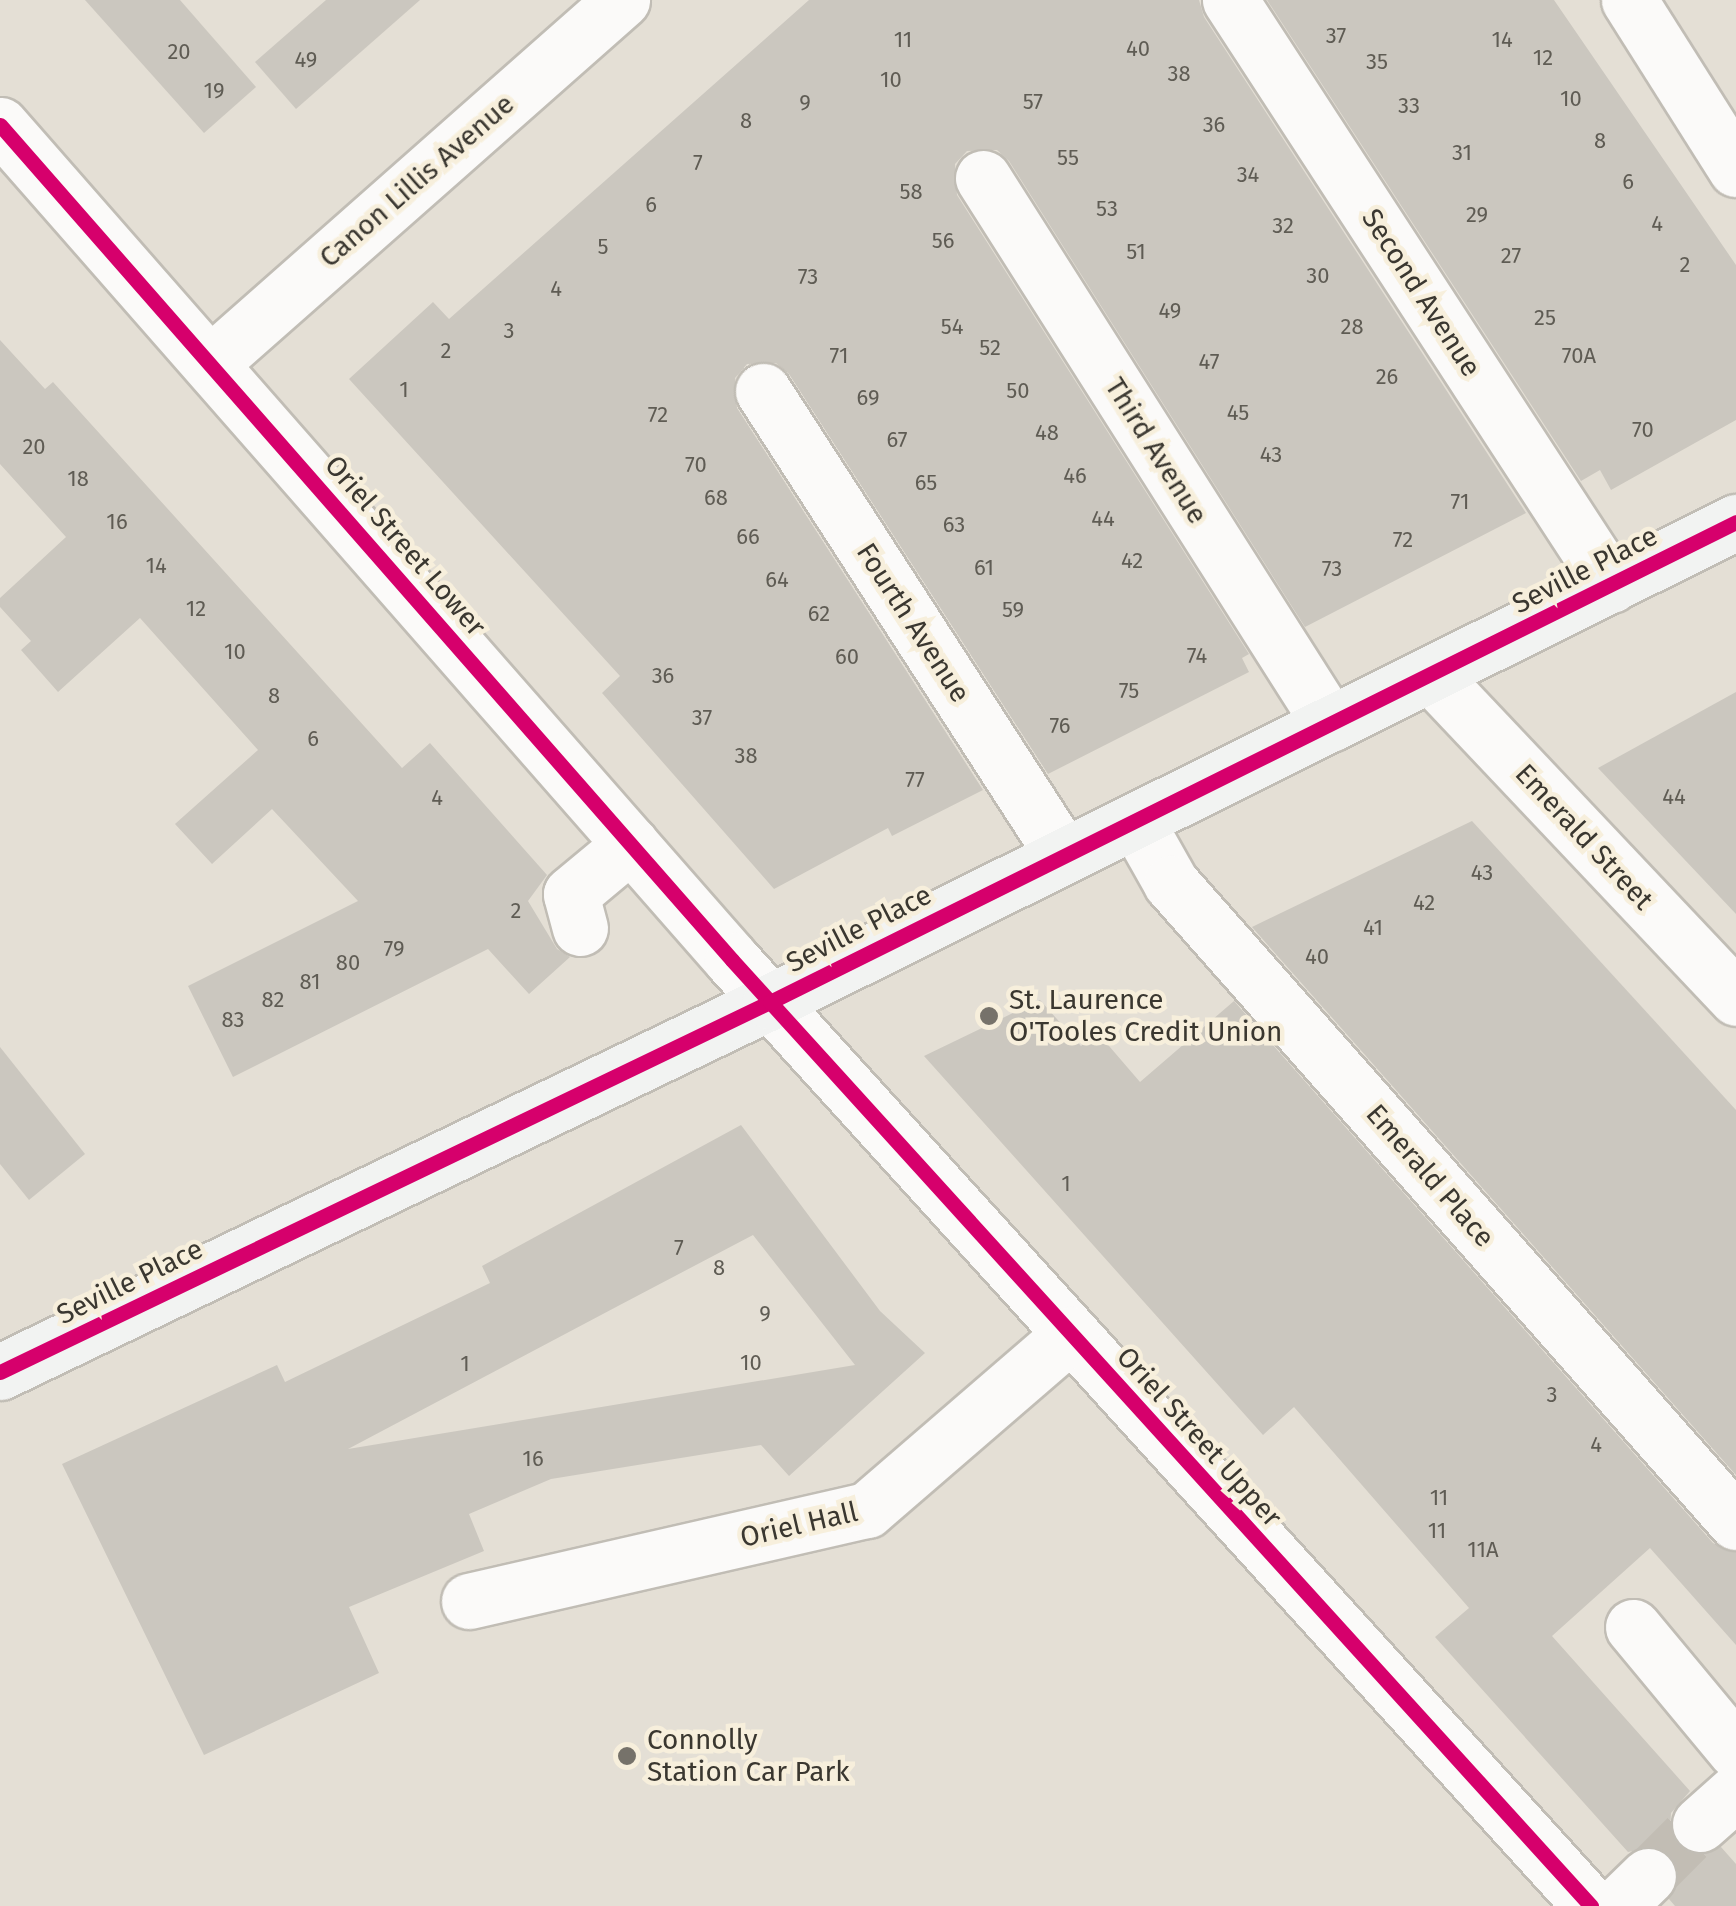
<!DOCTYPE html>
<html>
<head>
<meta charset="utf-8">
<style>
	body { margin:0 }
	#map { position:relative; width:1736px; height:1906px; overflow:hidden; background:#e4dfd5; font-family:"Fira Sans",sans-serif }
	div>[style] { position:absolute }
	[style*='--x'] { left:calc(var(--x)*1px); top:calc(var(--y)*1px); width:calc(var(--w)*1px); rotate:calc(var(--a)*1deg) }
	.building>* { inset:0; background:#cbc7bf }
	.minor-tunnel>* { height:55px; margin-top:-27.5px; transform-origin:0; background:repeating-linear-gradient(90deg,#c2bdb4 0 55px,transparent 0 83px) }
	.roads { filter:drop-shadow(2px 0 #c1bdb5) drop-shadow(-2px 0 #c1bdb5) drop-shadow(0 2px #c1bdb5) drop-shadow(0 -2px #c1bdb5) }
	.minor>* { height:55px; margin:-27.5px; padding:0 27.5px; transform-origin:27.5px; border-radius:27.5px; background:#fbfaf9 }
	.major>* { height:55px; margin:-27.5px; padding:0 27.5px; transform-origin:27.5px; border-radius:27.5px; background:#f2f3f2 }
	.cycleway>* { height:15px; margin:-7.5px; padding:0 7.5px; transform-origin:7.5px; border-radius:7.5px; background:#d6006c }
	.dots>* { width:28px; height:28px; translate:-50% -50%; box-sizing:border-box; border:5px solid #f7efdc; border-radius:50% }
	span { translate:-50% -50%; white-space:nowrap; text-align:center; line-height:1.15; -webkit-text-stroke:9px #f7efdc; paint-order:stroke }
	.number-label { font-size:22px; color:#5f5c54 }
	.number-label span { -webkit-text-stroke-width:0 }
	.street-label { font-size:28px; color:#3a3730 }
	.poi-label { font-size:28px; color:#3a3730 }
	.left { translate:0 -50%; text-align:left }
</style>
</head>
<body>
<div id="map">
	<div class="building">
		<div style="clip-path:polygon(85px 0,180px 0,256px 87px,204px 133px)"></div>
		<div style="clip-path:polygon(326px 0,420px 0,296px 109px,255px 62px)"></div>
		<div style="clip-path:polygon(809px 0,1199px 0,1204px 17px,1526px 513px,1305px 627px,1009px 161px,997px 150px,967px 151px,955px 164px,957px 195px,1249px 654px,1242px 658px,1249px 672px,1048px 774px,789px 374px,776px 363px,747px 364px,735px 378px,737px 408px,983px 790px,892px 836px,888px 828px,774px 889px,602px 693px,620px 676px,349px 379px,433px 302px,449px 319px)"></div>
		<div style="clip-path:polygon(1267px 0,1554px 0,1736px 265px,1736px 420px,1611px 490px,1600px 470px,1581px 481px)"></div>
		<div style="clip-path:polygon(0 340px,45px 389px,53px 382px,402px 768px,430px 743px,547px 875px,528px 901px,557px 949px,570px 957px,529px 994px,488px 949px,233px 1077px,188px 986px,358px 901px,272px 809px,212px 864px,175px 824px,258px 750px,140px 618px,58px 692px,21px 650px,31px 641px,0 607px,0 598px,66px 537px,0 464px)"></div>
		<div style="clip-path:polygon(1736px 692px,1736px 914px,1598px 768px)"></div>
		<div style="clip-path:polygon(1472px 821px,1736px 1110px,1736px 1475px,1252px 927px)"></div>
		<div style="clip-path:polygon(1040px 1000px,1081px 1046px,1097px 1032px,1140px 1082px,1234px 1001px,1713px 1543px,1736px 1552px,1736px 1645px,1650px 1548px,1552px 1636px,1690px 1791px,1671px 1813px,1670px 1831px,1689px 1853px,1721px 1847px,1736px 1864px,1736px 1906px,1675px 1906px,1669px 1899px,1678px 1869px,1671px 1855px,1656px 1846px,1628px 1852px,1435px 1637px,1469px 1608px,1294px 1407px,1263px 1435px,924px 1056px)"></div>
		<div style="clip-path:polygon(0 1047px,85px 1154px,29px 1200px,0 1164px)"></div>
		<div style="clip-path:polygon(evenodd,741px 1125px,880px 1311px,925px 1353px,789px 1476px,761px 1445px,551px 1479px,469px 1514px,484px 1551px,349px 1607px,379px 1673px,204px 1755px,62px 1464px,277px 1365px,285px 1382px,490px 1283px,482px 1266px,741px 1125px,753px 1235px,855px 1365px,348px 1449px,618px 1306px,753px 1235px)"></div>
	</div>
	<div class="minor-tunnel">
		<div style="--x:1648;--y:1876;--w:74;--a:-45"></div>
	</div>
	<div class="roads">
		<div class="minor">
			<div style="--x:1230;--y:0;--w:698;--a:56.92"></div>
			<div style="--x:1629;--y:0;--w:200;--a:57.7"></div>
			<div style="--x:0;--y:125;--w:1110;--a:48.76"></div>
			<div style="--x:732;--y:960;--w:1278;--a:47.76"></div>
			<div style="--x:983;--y:178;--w:647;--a:57.56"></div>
			<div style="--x:212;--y:362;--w:547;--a:-41.44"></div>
			<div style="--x:763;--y:391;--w:553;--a:57.12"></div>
			<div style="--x:1432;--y:676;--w:443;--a:46.6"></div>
			<div style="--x:1136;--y:821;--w:71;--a:60.6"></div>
			<div style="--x:1171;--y:883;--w:853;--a:48.52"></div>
			<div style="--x:580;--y:928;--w:35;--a:-105"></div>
			<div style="--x:571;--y:894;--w:78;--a:-39.8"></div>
			<div style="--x:469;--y:1601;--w:408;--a:-12.9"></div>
			<div style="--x:867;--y:1510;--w:269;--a:-40.8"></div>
			<div style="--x:1633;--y:1627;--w:161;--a:50.3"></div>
			<div style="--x:1700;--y:1824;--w:48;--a:-41.6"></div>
			<div style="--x:1617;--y:1906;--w:43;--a:-44.1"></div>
		</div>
		<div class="major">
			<div style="--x:0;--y:1372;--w:854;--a:-25.67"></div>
			<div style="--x:770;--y:1002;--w:1079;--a:-26.42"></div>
		</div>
	</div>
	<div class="cycleway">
		<div style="--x:0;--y:125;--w:1110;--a:48.76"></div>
		<div style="--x:732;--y:960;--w:1278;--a:47.76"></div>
		<div style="--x:0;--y:1372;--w:854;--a:-25.67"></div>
		<div style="--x:770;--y:1002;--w:1079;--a:-26.42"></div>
	</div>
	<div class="dots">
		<div style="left:989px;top:1016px;background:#76726a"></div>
		<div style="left:627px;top:1756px;background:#76726a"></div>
	</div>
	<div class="number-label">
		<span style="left:1336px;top:36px">37</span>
		<span style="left:903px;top:40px">11</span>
		<span style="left:1502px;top:40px">14</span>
		<span style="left:1138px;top:49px">40</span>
		<span style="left:179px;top:52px">20</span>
		<span style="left:1543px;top:58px">12</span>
		<span style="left:306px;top:60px">49</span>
		<span style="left:1377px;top:62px">35</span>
		<span style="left:1179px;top:74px">38</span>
		<span style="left:891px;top:80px">10</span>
		<span style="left:214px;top:91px">19</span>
		<span style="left:1571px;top:99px">10</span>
		<span style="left:1033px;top:102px">57</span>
		<span style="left:805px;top:103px">9</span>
		<span style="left:1409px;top:106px">33</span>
		<span style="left:746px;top:121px">8</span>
		<span style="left:1214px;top:125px">36</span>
		<span style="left:1600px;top:141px">8</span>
		<span style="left:1462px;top:153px">31</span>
		<span style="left:1068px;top:158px">55</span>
		<span style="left:698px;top:163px">7</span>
		<span style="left:1248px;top:175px">34</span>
		<span style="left:1628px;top:182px">6</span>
		<span style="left:911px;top:192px">58</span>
		<span style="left:651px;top:205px">6</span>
		<span style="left:1107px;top:209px">53</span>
		<span style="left:1477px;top:215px">29</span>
		<span style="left:1657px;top:224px">4</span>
		<span style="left:1283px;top:226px">32</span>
		<span style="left:943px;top:241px">56</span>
		<span style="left:603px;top:247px">5</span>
		<span style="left:1136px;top:252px">51</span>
		<span style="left:1511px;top:256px">27</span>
		<span style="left:1685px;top:265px">2</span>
		<span style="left:1318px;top:276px">30</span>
		<span style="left:808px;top:277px">73</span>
		<span style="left:556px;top:289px">4</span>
		<span style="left:1170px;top:311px">49</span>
		<span style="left:1545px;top:318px">25</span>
		<span style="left:952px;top:327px">54</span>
		<span style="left:1352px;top:327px">28</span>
		<span style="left:509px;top:331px">3</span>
		<span style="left:990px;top:348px">52</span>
		<span style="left:446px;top:351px">2</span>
		<span style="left:839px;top:356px">71</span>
		<span style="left:1579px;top:356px">70A</span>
		<span style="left:1209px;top:362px">47</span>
		<span style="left:1387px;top:377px">26</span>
		<span style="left:404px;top:390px">1</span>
		<span style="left:1018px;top:391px">50</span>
		<span style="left:868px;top:398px">69</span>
		<span style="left:1238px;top:413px">45</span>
		<span style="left:658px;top:415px">72</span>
		<span style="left:1643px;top:430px">70</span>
		<span style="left:1047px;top:433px">48</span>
		<span style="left:897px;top:440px">67</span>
		<span style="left:34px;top:447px">20</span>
		<span style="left:1271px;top:455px">43</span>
		<span style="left:696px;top:465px">70</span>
		<span style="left:1075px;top:476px">46</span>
		<span style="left:78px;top:479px">18</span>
		<span style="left:926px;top:483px">65</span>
		<span style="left:716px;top:498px">68</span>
		<span style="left:1460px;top:502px">71</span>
		<span style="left:1103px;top:519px">44</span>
		<span style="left:117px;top:522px">16</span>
		<span style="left:954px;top:525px">63</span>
		<span style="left:748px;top:537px">66</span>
		<span style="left:1403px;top:540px">72</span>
		<span style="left:1132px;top:561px">42</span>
		<span style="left:156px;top:566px">14</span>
		<span style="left:984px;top:568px">61</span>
		<span style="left:1332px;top:569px">73</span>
		<span style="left:777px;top:580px">64</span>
		<span style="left:196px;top:609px">12</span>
		<span style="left:1013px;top:610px">59</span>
		<span style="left:819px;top:614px">62</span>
		<span style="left:235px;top:652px">10</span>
		<span style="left:1197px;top:656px">74</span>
		<span style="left:847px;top:657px">60</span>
		<span style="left:663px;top:676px">36</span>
		<span style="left:1129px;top:691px">75</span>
		<span style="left:274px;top:696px">8</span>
		<span style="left:702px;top:718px">37</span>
		<span style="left:1060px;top:726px">76</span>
		<span style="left:313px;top:739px">6</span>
		<span style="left:746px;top:756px">38</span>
		<span style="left:915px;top:780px">77</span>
		<span style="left:1674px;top:797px">44</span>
		<span style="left:437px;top:798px">4</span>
		<span style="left:1482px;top:873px">43</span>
		<span style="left:1424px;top:903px">42</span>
		<span style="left:516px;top:911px">2</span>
		<span style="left:1373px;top:928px">41</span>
		<span style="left:394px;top:949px">79</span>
		<span style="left:1317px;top:957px">40</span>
		<span style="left:348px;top:963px">80</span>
		<span style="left:310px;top:982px">81</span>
		<span style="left:273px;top:1000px">82</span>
		<span style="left:233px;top:1020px">83</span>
		<span style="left:1066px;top:1184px">1</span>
		<span style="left:679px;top:1248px">7</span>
		<span style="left:719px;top:1268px">8</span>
		<span style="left:765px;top:1314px">9</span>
		<span style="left:751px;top:1363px">10</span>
		<span style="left:465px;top:1364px">1</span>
		<span style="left:1552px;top:1395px">3</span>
		<span style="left:1596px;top:1445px">4</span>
		<span style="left:533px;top:1459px">16</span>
		<span style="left:1439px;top:1498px">11</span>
		<span style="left:1437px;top:1531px">11</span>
		<span style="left:1483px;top:1550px">11A</span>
	</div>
	<div class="street-label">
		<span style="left:417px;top:181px;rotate:-41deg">Canon Lillis Avenue</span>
		<span style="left:1421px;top:293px;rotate:57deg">Second Avenue</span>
		<span style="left:1156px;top:451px;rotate:58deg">Third Avenue</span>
		<span style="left:405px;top:546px;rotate:49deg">Oriel Street Lower</span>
		<span style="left:1585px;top:570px;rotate:-27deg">Seville Place</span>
		<span style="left:913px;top:623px;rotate:57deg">Fourth Avenue</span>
		<span style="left:1584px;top:837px;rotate:47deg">Emerald Street</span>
		<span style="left:859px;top:929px;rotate:-27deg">Seville Place</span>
		<span style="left:1430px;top:1176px;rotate:49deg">Emerald Place</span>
		<span style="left:130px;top:1282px;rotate:-26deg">Seville Place</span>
		<span style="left:1199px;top:1437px;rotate:48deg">Oriel Street Upper</span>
		<span style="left:799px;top:1525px;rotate:-13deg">Oriel Hall</span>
	</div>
	<div class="poi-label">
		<span class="left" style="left:1009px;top:1016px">St. Laurence<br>O'Tooles Credit Union</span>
		<span class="left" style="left:647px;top:1756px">Connolly<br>Station Car Park</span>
	</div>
</div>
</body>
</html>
